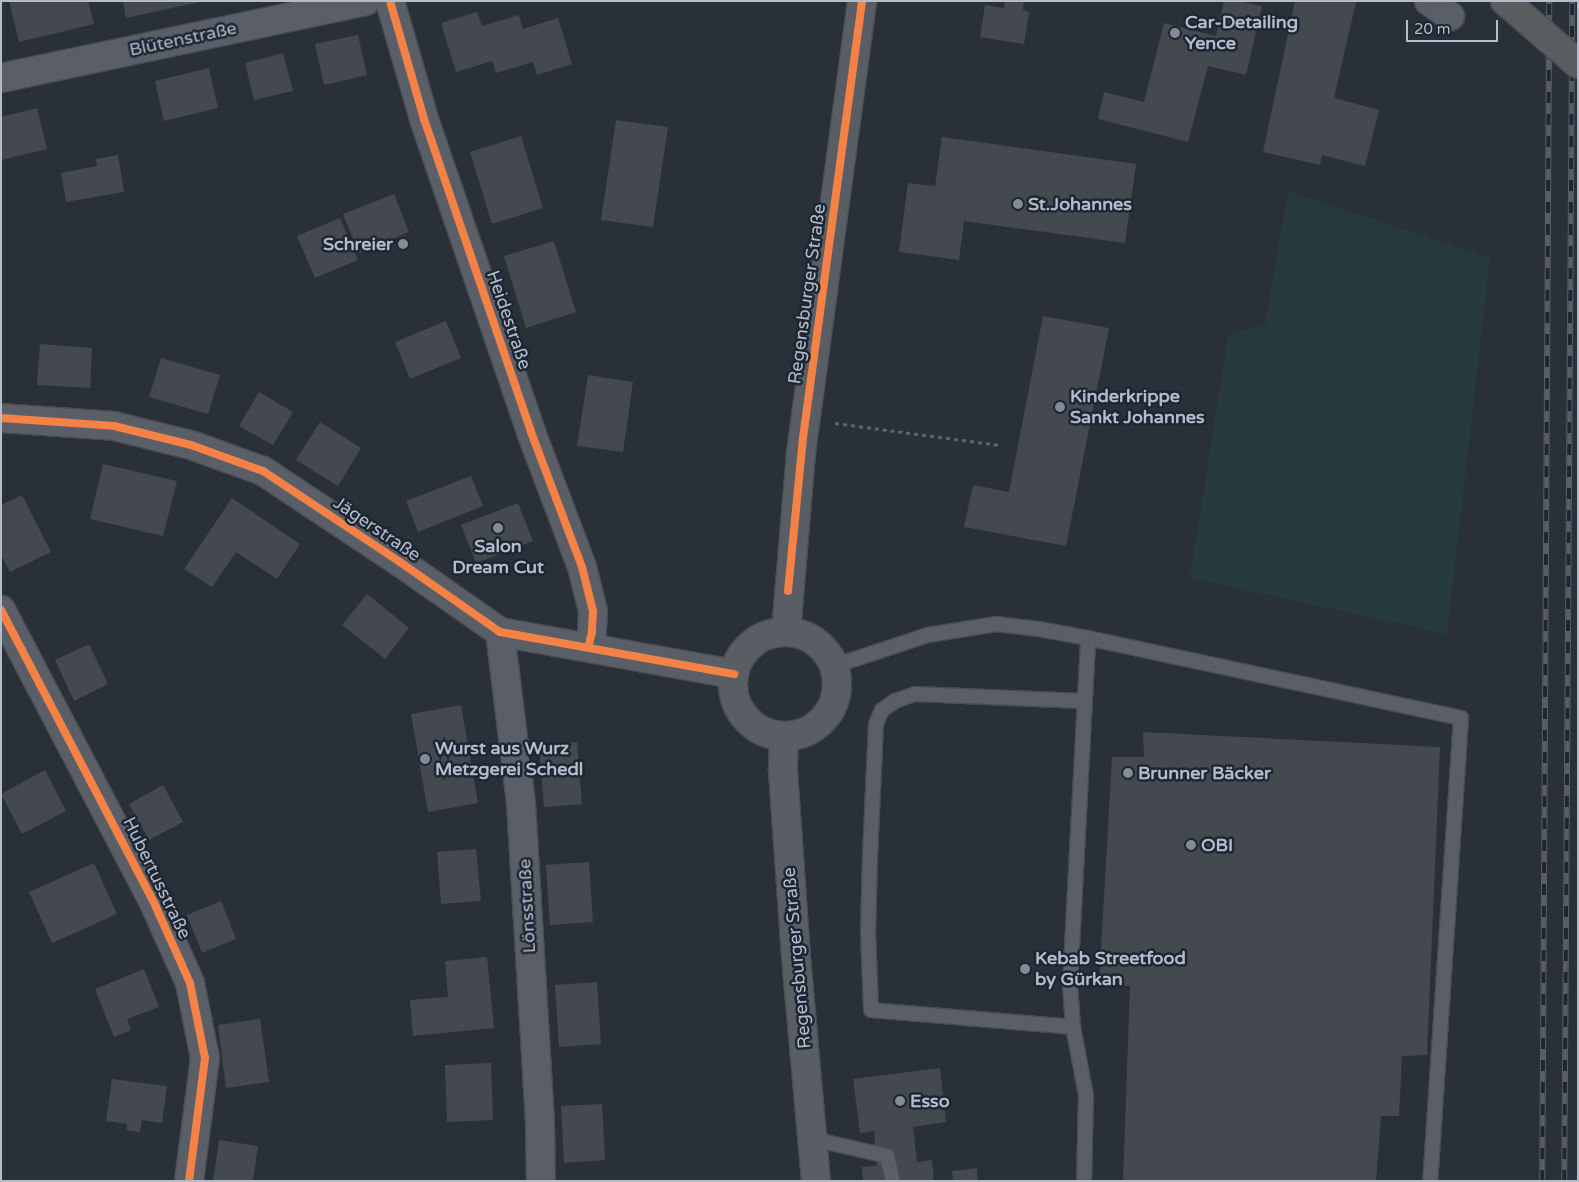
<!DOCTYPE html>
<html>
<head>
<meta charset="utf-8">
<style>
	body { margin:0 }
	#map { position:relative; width:1579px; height:1182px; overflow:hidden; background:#2a3038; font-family:"Varela Round",sans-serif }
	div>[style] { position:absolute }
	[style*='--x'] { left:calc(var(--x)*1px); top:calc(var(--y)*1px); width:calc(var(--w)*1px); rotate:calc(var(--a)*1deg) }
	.green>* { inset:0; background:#273a3e }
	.building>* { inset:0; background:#444950 }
	.path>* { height:3px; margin-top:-1.5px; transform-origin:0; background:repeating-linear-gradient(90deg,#5d636a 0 4px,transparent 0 8px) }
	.roads { filter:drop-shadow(1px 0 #484c53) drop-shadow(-1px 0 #484c53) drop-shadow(0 1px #484c53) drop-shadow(0 -1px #484c53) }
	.lane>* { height:14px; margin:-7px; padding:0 7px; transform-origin:7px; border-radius:7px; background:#5a5e66 }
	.street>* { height:28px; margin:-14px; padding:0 14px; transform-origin:14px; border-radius:14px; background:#5a5e66 }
	.secondary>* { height:28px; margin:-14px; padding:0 14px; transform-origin:14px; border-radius:14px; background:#595d64 }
	.secondary>.ring { margin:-14px; padding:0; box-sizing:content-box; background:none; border:28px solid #595d64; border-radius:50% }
	.rail>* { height:5.5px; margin-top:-2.75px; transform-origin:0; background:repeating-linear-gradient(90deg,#1d2633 0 11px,#595d64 0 22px); box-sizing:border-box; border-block:1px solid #595d64 }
	.bridges { filter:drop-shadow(1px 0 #474c53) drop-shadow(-1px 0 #474c53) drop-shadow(0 1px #474c53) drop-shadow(0 -1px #474c53) }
	.highway-bridge>* { height:28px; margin:-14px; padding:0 14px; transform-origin:14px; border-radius:14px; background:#5a5d60 }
	.cycleway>* { height:8px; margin:-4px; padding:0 4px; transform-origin:4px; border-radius:4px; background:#f48246 }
	.dots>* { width:14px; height:14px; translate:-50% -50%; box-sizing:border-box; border:2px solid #1d2633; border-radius:50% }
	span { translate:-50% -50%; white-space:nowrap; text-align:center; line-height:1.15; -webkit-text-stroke:5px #1d2633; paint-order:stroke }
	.poi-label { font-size:18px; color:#b4bcc9; font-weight:700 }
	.left { translate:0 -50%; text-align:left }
	.right { translate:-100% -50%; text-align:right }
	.street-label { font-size:18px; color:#b4bcc9 }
	.frame { position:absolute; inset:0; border:2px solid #b4bcc9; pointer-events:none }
	.scale { position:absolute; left:1406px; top:20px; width:92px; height:22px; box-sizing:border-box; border:2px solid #b4bcc9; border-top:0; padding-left:6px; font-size:15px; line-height:18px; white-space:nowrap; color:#b4bcc9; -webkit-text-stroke:4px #1d2633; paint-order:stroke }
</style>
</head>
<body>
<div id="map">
	<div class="green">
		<div style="clip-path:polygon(1288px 191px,1490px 258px,1447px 634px,1190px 578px,1228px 335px,1265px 325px)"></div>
	</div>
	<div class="building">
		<div style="clip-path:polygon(9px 1px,88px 1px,94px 24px,19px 42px)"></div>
		<div style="clip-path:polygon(123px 1px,200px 1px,200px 2px,126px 18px)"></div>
		<div style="clip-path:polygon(1005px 1px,1024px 1px,1023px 10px,1029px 12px,1024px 44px,980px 37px,985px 5px,1004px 8px)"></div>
		<div style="clip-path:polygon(1224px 1px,1239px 1px,1262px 6px,1246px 75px,1208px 66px,1188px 142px,1098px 119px,1104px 92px,1144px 102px,1164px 23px,1216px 36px)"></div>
		<div style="clip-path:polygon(1295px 1px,1356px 2px,1334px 98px,1379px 110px,1365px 166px,1322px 155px,1320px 165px,1263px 152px)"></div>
		<div style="clip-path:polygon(477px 12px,482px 26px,519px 15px,523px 29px,558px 18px,572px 64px,537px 75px,533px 62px,496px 73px,492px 61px,456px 72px,441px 23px)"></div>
		<div style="clip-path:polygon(358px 35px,367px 75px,324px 85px,315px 44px)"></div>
		<div style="clip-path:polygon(283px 53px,293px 91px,254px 100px,245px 63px)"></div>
		<div style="clip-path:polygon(209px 68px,218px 108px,164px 121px,155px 81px)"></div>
		<div style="clip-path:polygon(37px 108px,47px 149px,1px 160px,1px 117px)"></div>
		<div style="clip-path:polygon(616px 120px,668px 127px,653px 227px,601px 220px)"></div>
		<div style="clip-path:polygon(521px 136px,543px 208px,492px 224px,470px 152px)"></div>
		<div style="clip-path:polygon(942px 137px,1136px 164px,1125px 243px,964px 221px,959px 260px,899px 252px,908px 183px,935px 186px)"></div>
		<div style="clip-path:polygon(118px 155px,124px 192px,66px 202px,61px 173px,97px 166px,96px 159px)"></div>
		<div style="clip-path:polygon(394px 194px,409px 232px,359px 253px,343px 214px)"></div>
		<div style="clip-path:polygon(340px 218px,358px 260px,315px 278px,297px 236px)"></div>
		<div style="clip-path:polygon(554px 241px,576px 312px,526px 328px,504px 256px)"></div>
		<div style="clip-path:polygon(1043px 316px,1109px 328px,1066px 546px,964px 527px,973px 485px,1009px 492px)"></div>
		<div style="clip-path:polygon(446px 321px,461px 358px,410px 379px,395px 342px)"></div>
		<div style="clip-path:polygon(40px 344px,92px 348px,90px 388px,37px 385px)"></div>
		<div style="clip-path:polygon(161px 358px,220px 375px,208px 414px,149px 397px)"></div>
		<div style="clip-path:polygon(588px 375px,633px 382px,623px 452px,577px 446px)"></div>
		<div style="clip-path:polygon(259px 392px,293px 412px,273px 445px,239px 426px)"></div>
		<div style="clip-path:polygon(320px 422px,361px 448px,338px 486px,296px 460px)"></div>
		<div style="clip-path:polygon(103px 464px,177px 481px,163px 536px,90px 519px)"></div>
		<div style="clip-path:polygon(471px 476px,483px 506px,418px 532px,406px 501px)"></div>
		<div style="clip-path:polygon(22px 495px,51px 552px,10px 572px,1px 555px,1px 505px)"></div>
		<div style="clip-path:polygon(232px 498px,300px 544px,277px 579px,236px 552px,212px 587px,184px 569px)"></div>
		<div style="clip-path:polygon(518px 503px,533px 541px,476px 563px,461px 525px)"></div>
		<div style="clip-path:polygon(367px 594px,409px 628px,385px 659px,342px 625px)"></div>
		<div style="clip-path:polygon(89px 644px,108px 684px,74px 701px,55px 660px)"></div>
		<div style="clip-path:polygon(461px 705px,478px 803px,428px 812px,411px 714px)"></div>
		<div style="clip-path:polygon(1143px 732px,1440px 747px,1427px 1055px,1402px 1056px,1399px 1116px,1381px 1116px,1376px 1181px,1123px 1181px,1130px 986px,1099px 985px,1112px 757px,1144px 757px)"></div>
		<div style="clip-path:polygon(577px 742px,582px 804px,544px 807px,539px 746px)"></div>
		<div style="clip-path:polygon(45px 770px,66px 811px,22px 834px,1px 794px)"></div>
		<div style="clip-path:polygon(163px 785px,183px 822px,149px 840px,129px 804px)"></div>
		<div style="clip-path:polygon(476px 849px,481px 901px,441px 904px,437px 852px)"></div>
		<div style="clip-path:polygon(589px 862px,593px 922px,550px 925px,546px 865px)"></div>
		<div style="clip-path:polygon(94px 863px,117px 914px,52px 943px,29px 892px)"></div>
		<div style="clip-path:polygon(221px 901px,236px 939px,202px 953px,187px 915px)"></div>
		<div style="clip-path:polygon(487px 957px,494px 1028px,413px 1036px,410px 1000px,448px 997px,445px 961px)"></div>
		<div style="clip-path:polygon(144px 969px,159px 1007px,127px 1019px,131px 1030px,114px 1037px,95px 989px)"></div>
		<div style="clip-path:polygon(597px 982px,601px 1044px,559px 1047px,555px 985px)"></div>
		<div style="clip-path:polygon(260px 1019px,269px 1082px,226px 1088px,218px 1025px)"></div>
		<div style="clip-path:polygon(491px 1063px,493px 1120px,447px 1122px,445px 1065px)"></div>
		<div style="clip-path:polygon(940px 1068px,946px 1122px,913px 1127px,917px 1162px,932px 1160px,934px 1181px,863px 1181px,862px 1167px,877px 1166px,874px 1131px,860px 1133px,853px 1079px)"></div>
		<div style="clip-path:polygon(112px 1079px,167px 1086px,162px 1123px,142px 1120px,140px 1132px,126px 1130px,127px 1124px,106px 1121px)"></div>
		<div style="clip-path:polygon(602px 1104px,605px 1160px,564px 1163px,561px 1106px)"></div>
		<div style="clip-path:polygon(219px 1140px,258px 1146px,253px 1181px,213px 1181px)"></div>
		<div style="clip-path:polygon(977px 1168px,978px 1181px,953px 1181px,952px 1171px)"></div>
	</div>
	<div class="path">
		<div style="--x:835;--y:423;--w:166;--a:7.6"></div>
	</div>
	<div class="roads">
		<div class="lane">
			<div style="--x:834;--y:666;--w:99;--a:-18.3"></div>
			<div style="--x:928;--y:635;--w:69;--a:-9.2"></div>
			<div style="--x:996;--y:624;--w:43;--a:6.6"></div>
			<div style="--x:1039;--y:629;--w:50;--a:10.4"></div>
			<div style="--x:1088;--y:638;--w:381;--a:12.1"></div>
			<div style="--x:1461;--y:718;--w:464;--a:93.8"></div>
			<div style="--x:1083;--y:701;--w:168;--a:-177.6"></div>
			<div style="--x:915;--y:694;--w:21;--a:161"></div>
			<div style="--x:895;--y:701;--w:16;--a:145"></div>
			<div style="--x:882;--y:710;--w:15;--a:113"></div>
			<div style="--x:876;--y:724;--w:132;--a:92.6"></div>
			<div style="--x:870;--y:856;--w:75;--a:91.5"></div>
			<div style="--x:868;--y:931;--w:79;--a:87.8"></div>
			<div style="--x:871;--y:1010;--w:203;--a:4.8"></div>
			<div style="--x:1073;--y:1027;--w:42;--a:-94.1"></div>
			<div style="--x:1070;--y:985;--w:347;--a:-87"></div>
			<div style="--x:1073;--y:1027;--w:69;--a:79.2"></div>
			<div style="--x:1086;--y:1095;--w:86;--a:91.3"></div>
			<div style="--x:813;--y:1139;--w:76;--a:12.9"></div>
			<div style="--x:887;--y:1156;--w:26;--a:77"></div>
		</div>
		<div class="street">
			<div style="--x:390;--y:1;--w:123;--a:73.9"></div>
			<div style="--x:424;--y:119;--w:331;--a:71.1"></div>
			<div style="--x:531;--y:432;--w:144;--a:69.3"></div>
			<div style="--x:582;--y:567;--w:45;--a:76"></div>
			<div style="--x:593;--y:611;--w:21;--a:93"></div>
			<div style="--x:592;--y:632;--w:16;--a:104"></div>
			<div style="--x:1429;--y:1;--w:26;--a:36"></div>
			<div style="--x:1;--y:78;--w:372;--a:-11.9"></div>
			<div style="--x:1;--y:418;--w:113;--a:4"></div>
			<div style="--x:114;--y:426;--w:79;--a:13.9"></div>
			<div style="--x:191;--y:445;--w:77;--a:19.9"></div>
			<div style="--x:263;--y:471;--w:164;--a:33.6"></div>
			<div style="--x:400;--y:562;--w:122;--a:35"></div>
			<div style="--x:500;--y:632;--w:238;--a:10.2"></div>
			<div style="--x:1;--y:610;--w:333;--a:62.4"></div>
			<div style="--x:155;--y:905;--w:85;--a:65.8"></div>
			<div style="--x:190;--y:983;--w:76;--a:78.7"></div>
			<div style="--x:205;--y:1058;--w:124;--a:97.4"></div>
			<div style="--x:500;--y:632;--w:172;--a:83"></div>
			<div style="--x:521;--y:803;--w:322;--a:86.6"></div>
			<div style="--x:540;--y:1124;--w:57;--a:89"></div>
		</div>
		<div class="secondary">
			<div style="--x:786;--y:632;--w:180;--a:-85.2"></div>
			<div style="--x:801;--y:453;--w:456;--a:-82.3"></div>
			<div class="ring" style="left:733px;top:632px;width:76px;height:76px"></div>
			<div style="--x:784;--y:736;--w:35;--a:92"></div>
			<div style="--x:783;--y:771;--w:186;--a:86"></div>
			<div style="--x:796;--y:957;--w:225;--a:84.9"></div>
		</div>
	</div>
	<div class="rail">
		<div style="--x:1542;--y:1181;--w:1180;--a:-89.66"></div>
		<div style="--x:1564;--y:1181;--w:1180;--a:-89.61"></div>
	</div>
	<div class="bridges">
		<div class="highway-bridge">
			<div style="--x:1505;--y:1;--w:96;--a:40.8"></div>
		</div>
	</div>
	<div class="cycleway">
		<div style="--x:390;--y:1;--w:123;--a:73.9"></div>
		<div style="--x:424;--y:119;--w:331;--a:71.1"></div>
		<div style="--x:531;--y:432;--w:144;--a:69.3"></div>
		<div style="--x:582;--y:567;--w:45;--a:76"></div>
		<div style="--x:593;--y:611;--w:21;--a:93"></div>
		<div style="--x:592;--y:632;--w:16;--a:104"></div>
		<div style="--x:1;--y:418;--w:113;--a:4"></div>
		<div style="--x:114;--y:426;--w:79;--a:13.9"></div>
		<div style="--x:191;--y:445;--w:77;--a:19.9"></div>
		<div style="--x:263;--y:471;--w:164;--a:33.6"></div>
		<div style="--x:400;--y:562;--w:122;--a:35"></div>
		<div style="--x:500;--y:632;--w:238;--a:10.2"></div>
		<div style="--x:788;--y:591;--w:154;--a:-84.4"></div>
		<div style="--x:803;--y:438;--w:441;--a:-82.3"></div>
		<div style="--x:1;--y:610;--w:333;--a:62.4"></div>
		<div style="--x:155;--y:905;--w:85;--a:65.8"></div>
		<div style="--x:190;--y:983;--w:76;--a:78.7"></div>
		<div style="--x:205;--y:1058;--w:124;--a:97.4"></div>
	</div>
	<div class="dots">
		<div style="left:1175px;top:33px;background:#848b96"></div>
		<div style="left:1018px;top:204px;background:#848b96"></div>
		<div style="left:403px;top:244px;background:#848b96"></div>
		<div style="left:1060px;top:407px;background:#848b96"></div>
		<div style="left:498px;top:528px;background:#848b96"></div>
		<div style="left:425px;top:759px;background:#848b96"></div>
		<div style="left:1128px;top:773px;background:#848b96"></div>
		<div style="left:1191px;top:845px;background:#848b96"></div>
		<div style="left:1025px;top:969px;background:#848b96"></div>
		<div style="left:900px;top:1101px;background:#848b96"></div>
	</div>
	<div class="poi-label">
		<span class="left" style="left:1185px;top:33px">Car-Detailing<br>Yence</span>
		<span class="left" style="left:1028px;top:204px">St.Johannes</span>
		<span class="right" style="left:393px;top:244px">Schreier</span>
		<span class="left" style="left:1070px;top:407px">Kinderkrippe<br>Sankt Johannes</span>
		<span style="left:498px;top:557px">Salon<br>Dream Cut</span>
		<span class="left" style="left:435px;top:759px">Wurst aus Wurz<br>Metzgerei Schedl</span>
		<span class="left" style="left:1138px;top:773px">Brunner Bäcker</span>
		<span class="left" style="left:1201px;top:845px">OBI</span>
		<span class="left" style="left:1035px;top:969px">Kebab Streetfood<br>by Gürkan</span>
		<span class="left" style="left:910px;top:1101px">Esso</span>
	</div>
	<div class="street-label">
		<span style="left:183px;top:39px;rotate:-12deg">Blütenstraße</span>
		<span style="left:807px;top:294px;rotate:-82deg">Regensburger Straße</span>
		<span style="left:509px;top:320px;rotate:71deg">Heidestraße</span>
		<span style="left:377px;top:529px;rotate:34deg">Jägerstraße</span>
		<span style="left:157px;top:878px;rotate:64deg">Hubertusstraße</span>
		<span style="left:527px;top:906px;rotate:-93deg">Lönsstraße</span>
		<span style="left:797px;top:958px;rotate:-95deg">Regensburger Straße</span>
	</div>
	<div class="frame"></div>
	<div class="scale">20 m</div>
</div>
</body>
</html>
